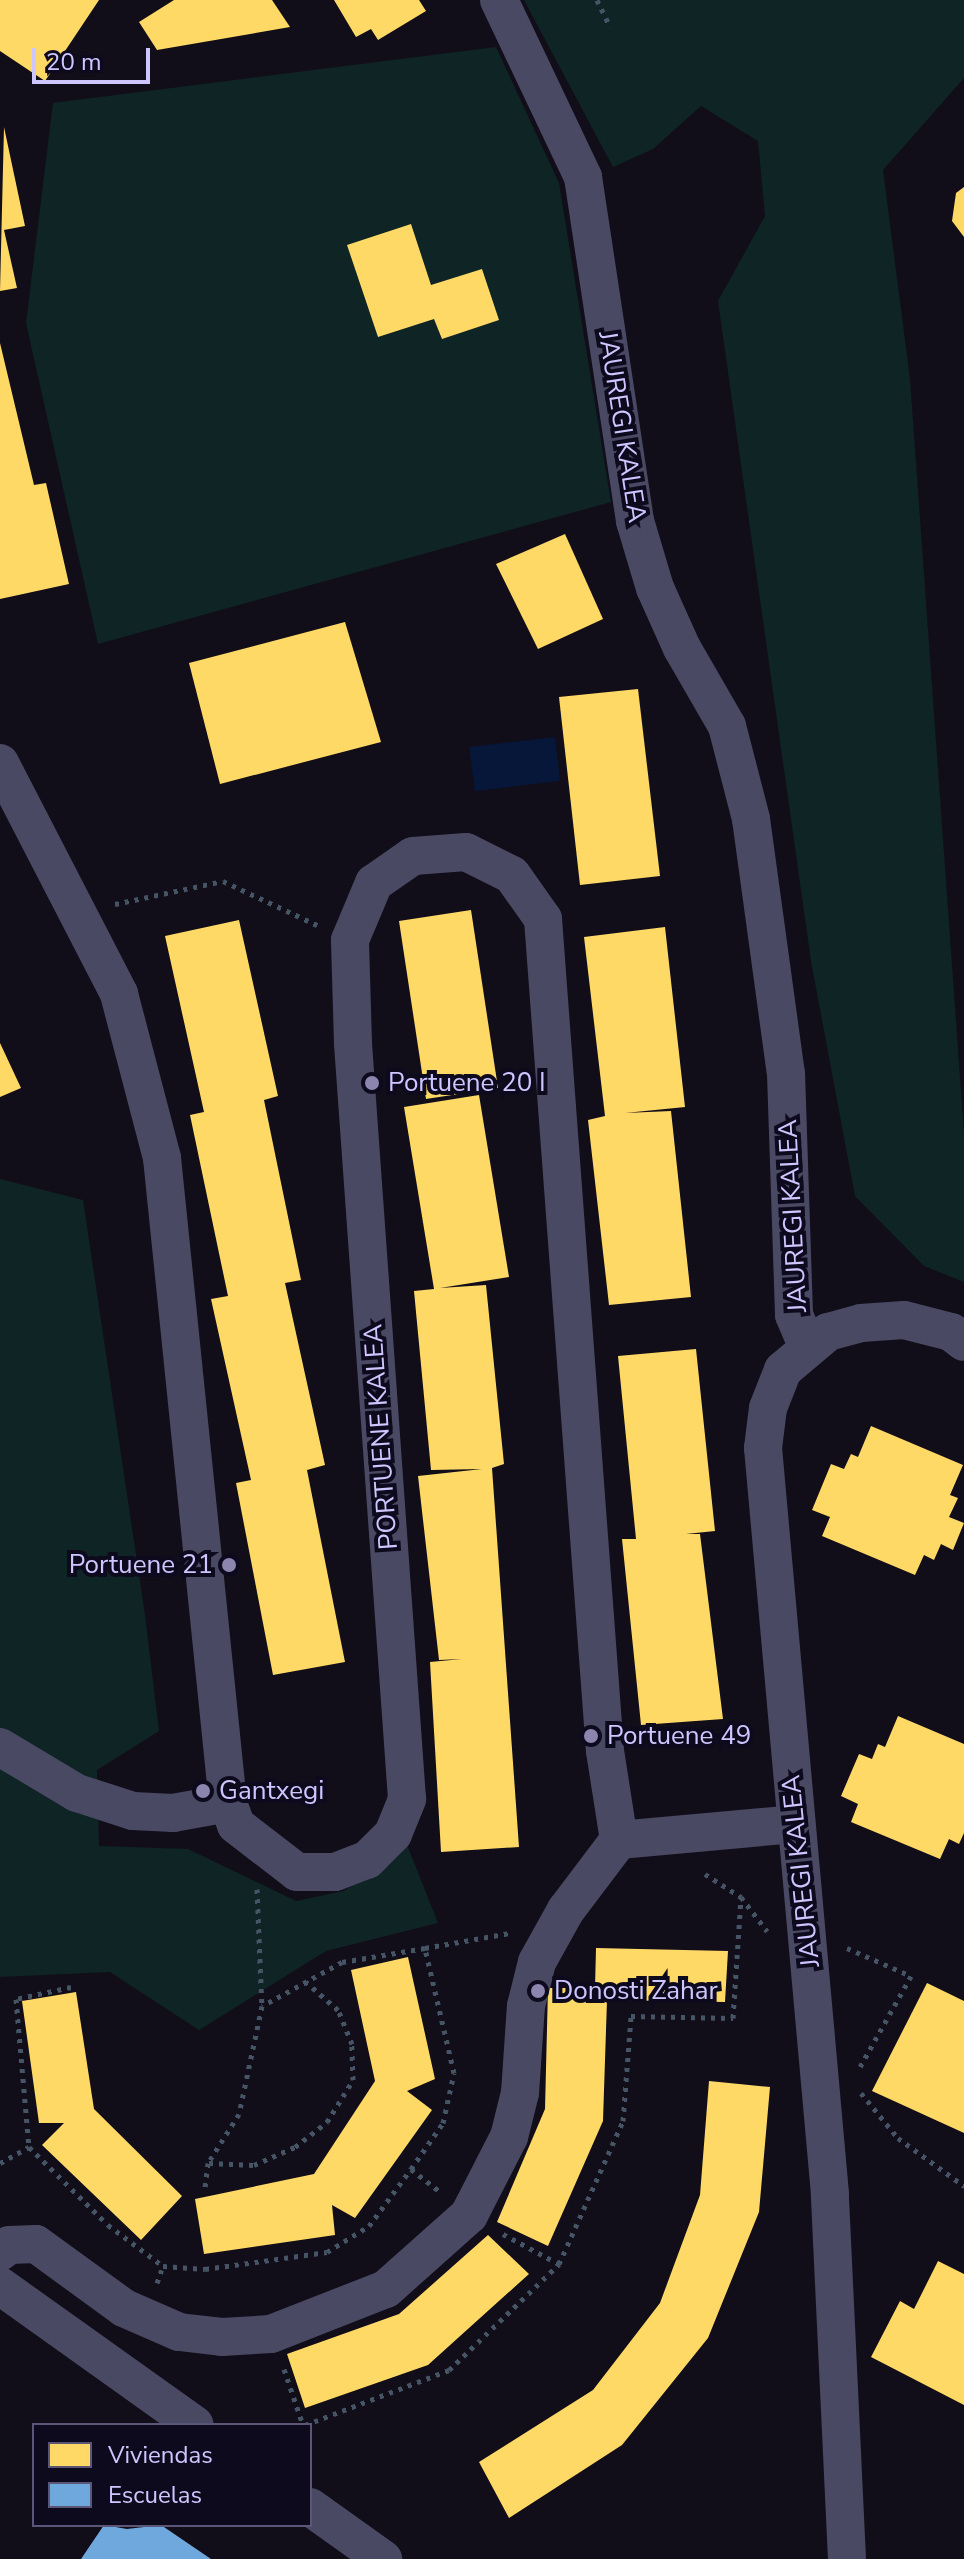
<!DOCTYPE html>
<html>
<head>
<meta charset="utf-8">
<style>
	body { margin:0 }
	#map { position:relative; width:964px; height:2559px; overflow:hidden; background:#110e1a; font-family:"Nunito Sans",sans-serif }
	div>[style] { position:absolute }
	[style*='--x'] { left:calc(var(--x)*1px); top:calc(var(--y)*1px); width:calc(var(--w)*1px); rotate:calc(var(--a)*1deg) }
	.green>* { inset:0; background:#0e2425 }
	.water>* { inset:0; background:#061739 }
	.homes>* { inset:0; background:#ffd966 }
	.schools>* { inset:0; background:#6fa8dc }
	.path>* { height:5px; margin-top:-2.5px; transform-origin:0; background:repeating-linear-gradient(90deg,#465565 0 4px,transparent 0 10px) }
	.minor>* { height:38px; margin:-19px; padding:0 19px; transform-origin:19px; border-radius:19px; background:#4a4963 }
	.dots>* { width:22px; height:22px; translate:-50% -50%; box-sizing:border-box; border:4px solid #0e0a1e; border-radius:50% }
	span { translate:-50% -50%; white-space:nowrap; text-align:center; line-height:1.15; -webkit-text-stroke:8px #0e0a1e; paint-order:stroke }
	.street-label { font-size:26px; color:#cec7ff }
	.poi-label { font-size:26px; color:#cec7ff }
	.left { translate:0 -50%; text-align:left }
	.right { translate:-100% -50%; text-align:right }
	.legend { position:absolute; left:32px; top:2423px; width:280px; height:104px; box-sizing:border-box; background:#0e0a1e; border:2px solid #5b5678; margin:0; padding:10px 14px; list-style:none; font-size:24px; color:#cec7ff }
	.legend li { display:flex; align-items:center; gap:16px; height:40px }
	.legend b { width:40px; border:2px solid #5b5678 }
	.scale { position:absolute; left:32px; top:48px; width:118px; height:36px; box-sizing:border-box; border:4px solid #cec7ff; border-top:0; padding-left:10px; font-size:24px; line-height:28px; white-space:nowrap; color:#cec7ff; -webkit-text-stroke:6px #0e0a1e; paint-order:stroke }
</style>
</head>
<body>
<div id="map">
	<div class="green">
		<div style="clip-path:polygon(524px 0,964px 0,964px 78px,883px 170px,910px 379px,964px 1133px,964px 1282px,924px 1266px,855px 1196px,811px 961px,718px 301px,765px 216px,758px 141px,701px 106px,653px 149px,613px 167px)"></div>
		<div style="clip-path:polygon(496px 47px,559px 183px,611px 502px,98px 644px,26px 323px,53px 103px)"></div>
		<div style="clip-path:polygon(0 1179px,83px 1200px,145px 1615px,159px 1731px,97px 1770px,99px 1846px,188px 1849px,296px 1901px,344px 1891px,407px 1845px,438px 1923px,326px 1951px,199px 2030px,110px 1972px,0 1977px)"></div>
	</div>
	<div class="water">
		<div style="clip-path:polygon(555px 737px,560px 781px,475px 791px,469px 747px)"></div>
	</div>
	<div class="homes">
		<div style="clip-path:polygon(0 0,99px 0,45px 81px,0 51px)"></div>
		<div style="clip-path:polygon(174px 0,272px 0,290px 27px,157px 50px,139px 22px)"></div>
		<div style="clip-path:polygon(334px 0,419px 0,426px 11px,378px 40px,371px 29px,356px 37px)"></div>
		<div style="clip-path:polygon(4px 127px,25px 226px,4px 230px,17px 288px,0 291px)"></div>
		<div style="clip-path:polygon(964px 187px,964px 237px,952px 221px,956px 193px)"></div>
		<div style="clip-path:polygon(411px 224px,431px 285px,482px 269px,499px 320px,442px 339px,434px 319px,378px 337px,347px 245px)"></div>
		<div style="clip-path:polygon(0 343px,34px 485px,46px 483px,69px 584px,0 599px)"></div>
		<div style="clip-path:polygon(565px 534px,603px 619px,538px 649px,496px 564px)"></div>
		<div style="clip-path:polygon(345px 622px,381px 742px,220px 784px,189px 663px)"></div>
		<div style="clip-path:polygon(638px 689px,660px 876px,580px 885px,559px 697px)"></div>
		<div style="clip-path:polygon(471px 910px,498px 1088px,426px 1099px,399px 921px)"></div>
		<div style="clip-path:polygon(239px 920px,278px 1096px,264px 1100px,301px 1280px,285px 1283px,325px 1465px,307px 1470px,345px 1662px,273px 1675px,236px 1483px,251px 1480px,211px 1299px,228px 1296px,190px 1115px,204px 1112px,165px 936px)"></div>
		<div style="clip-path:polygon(665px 927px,685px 1107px,625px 1113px,671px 1111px,691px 1297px,609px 1305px,588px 1120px,605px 1116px,584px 937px)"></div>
		<div style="clip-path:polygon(0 1043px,21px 1088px,0 1097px)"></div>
		<div style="clip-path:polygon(479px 1095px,509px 1277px,440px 1288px,486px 1285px,504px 1464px,492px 1468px,519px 1847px,441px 1852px,430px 1662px,462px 1659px,439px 1660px,418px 1476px,482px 1469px,431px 1470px,414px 1291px,434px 1289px,404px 1107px)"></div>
		<div style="clip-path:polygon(696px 1349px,715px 1531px,686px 1534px,700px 1534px,723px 1719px,641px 1725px,622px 1539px,636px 1539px,618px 1356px)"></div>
		<div style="clip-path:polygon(871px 1426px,963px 1465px,950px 1495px,958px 1498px,949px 1517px,964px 1523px,953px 1550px,941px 1544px,934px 1560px,924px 1555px,915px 1575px,822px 1536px,830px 1517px,812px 1510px,831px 1464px,844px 1469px,851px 1454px,858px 1457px)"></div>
		<div style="clip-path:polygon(898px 1716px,964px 1744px,964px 1833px,959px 1844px,949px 1839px,940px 1859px,851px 1822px,858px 1804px,841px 1796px,859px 1754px,872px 1759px,878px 1744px,885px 1747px)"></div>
		<div style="clip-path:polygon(596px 1948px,728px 1951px,725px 2002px,607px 2000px,603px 2121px,548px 2246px,497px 2222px,545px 2109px,548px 1988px,595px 1988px)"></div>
		<div style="clip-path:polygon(408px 1957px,435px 2079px,407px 2091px,432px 2110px,355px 2218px,332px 2205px,335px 2235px,204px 2254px,195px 2199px,314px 2174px,375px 2081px,351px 1970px)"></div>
		<div style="clip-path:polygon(927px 1983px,964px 2001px,964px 2133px,872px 2091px)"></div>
		<div style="clip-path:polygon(76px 1992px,94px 2109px,182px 2196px,141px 2240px,42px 2145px,64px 2123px,39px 2123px,22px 2001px)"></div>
		<div style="clip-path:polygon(709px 2081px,770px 2087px,759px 2212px,708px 2338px,622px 2445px,509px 2518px,479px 2462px,593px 2390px,660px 2303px,700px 2195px)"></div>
		<div style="clip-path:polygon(488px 2235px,529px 2274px,428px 2365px,305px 2408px,287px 2354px,399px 2314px)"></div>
		<div style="clip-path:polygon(938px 2261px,964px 2274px,964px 2405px,871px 2357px,900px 2301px,914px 2309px)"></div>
	</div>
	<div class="schools">
		<div style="clip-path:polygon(104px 2525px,127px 2529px,161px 2525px,211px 2559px,81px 2559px)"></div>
	</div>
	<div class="path">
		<div style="--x:597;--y:0;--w:30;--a:64"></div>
		<div style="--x:115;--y:904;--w:110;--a:-12"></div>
		<div style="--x:223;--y:881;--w:104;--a:25.1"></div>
		<div style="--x:705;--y:1874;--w:43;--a:32.6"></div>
		<div style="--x:741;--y:1897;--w:43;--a:52.6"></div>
		<div style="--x:257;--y:1889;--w:117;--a:87.6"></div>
		<div style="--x:425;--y:1948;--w:86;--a:-10"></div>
		<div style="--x:847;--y:1948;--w:70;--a:23.6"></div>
		<div style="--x:911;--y:1976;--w:104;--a:119.3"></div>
		<div style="--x:71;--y:1987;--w:56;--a:167.7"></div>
		<div style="--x:16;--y:1999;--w:149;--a:85"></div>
		<div style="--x:29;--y:2147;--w:111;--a:44.6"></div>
		<div style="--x:108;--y:2225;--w:69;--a:36.7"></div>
		<div style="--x:163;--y:2266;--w:42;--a:4.1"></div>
		<div style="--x:205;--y:2269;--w:123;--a:-7.9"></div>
		<div style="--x:327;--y:2252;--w:49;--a:-31.8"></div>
		<div style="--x:369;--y:2226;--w:71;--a:-53.6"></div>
		<div style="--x:411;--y:2169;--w:56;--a:-55.2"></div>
		<div style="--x:443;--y:2123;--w:51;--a:-77.6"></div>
		<div style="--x:454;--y:2073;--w:128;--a:-103.1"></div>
		<div style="--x:425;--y:1948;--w:84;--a:170.4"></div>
		<div style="--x:342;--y:1962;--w:91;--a:151.2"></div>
		<div style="--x:262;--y:2006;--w:110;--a:102"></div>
		<div style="--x:239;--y:2114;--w:58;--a:122.3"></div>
		<div style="--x:208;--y:2163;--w:24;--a:97"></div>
		<div style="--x:861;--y:2093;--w:58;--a:50.6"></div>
		<div style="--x:898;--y:2138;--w:82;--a:36"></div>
		<div style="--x:0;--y:2163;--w:33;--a:-29"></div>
		<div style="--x:209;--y:2163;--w:45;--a:2.5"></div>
		<div style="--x:254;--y:2165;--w:45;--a:-23.7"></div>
		<div style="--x:295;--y:2147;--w:41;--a:-38"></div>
		<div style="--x:327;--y:2122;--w:49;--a:-58.2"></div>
		<div style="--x:353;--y:2080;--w:36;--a:-92"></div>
		<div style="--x:352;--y:2044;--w:37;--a:-112"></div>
		<div style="--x:338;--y:2010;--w:43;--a:-138.8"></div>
		<div style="--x:411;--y:2169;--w:36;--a:38"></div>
		<div style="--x:503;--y:2234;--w:64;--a:28.2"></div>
		<div style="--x:559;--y:2264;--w:157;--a:-65.9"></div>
		<div style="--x:623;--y:2121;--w:105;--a:-85.6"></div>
		<div style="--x:631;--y:2016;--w:102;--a:1.1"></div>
		<div style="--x:733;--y:2018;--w:121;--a:-86.2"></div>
		<div style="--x:157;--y:2283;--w:18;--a:-71"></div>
		<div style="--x:284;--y:2369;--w:59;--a:71.3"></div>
		<div style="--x:305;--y:2425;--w:154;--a:-20.9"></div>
		<div style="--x:449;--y:2370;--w:153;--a:-43.9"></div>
	</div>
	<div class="minor">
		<div style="--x:499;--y:0;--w:196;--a:64.6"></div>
		<div style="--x:583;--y:177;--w:348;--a:81.4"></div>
		<div style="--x:635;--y:521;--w:70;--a:73.4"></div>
		<div style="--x:655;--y:588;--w:66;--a:65.8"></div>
		<div style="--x:682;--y:648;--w:90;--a:60"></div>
		<div style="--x:727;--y:726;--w:96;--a:75.5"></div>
		<div style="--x:751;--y:819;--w:256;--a:82.2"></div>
		<div style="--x:786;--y:1073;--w:242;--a:88.1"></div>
		<div style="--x:794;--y:1315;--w:33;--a:67"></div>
		<div style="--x:0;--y:763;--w:260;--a:62.7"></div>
		<div style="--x:119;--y:994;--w:170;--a:75.3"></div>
		<div style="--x:162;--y:1158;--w:648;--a:84.16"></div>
		<div style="--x:228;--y:1803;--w:23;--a:70"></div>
		<div style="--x:236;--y:1825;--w:77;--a:37.6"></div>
		<div style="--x:297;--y:1872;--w:38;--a:0"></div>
		<div style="--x:335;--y:1872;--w:34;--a:-21"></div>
		<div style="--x:367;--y:1860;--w:37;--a:-45"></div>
		<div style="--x:393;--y:1834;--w:38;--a:-68"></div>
		<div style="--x:407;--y:1799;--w:758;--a:-94.09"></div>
		<div style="--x:353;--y:1043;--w:103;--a:-91.7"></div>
		<div style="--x:350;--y:940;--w:62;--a:-67.2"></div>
		<div style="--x:374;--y:883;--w:47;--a:-34.7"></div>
		<div style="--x:413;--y:856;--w:53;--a:-4.3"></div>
		<div style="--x:466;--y:852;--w:51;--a:26.6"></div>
		<div style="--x:512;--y:875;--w:54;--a:54.8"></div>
		<div style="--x:543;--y:919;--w:834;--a:85.74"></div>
		<div style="--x:605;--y:1751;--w:90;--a:81.1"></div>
		<div style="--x:0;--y:1747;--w:90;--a:30.9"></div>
		<div style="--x:77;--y:1793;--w:59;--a:17.8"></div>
		<div style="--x:133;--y:1811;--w:40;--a:2.9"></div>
		<div style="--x:173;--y:1813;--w:56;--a:-10.3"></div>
		<div style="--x:0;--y:2252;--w:11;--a:-38"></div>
		<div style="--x:9;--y:2245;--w:27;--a:-2"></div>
		<div style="--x:36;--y:2244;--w:109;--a:36"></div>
		<div style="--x:124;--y:2308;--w:60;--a:23.6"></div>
		<div style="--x:179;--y:2332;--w:43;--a:6.6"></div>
		<div style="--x:222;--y:2337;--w:49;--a:-3.5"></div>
		<div style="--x:271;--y:2334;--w:123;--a:-21.4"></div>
		<div style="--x:386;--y:2289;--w:111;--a:-41.7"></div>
		<div style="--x:469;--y:2215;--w:88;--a:-62.9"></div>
		<div style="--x:509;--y:2137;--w:45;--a:-76"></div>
		<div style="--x:520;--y:2093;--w:87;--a:-86.1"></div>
		<div style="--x:526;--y:2006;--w:45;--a:-76"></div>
		<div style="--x:537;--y:1962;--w:60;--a:-60.9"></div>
		<div style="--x:566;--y:1910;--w:88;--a:-52.9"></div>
		<div style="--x:619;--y:1840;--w:176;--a:-5.2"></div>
		<div style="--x:0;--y:2286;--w:239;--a:35.5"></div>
		<div style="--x:310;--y:2507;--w:90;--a:35.5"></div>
		<div style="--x:847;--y:2559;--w:365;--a:-92.7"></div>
		<div style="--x:830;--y:2194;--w:749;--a:-95.13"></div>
		<div style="--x:763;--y:1448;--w:40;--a:-82.9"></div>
		<div style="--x:768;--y:1408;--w:41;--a:-68.5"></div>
		<div style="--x:783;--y:1370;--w:59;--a:-40.2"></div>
		<div style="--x:828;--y:1332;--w:34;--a:-15"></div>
		<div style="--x:861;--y:1323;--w:43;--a:-4"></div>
		<div style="--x:904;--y:1320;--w:49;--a:14.3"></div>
		<div style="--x:951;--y:1332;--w:16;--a:38"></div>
	</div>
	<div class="dots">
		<div style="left:372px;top:1083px;background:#8c86af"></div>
		<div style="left:229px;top:1565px;background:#8c86af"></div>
		<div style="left:591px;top:1736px;background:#8c86af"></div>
		<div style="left:203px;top:1791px;background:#8c86af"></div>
		<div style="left:538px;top:1991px;background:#8c86af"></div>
	</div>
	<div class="street-label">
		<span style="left:622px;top:427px;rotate:81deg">JAUREGI KALEA</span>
		<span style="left:793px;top:1216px;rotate:-93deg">JAUREGI KALEA</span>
		<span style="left:381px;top:1437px;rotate:-94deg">PORTUENE KALEA</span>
		<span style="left:801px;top:1871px;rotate:-96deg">JAUREGI KALEA</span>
	</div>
	<div class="poi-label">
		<span class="left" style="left:388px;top:1083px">Portuene 20 I</span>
		<span class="right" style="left:213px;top:1565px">Portuene 21</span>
		<span class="left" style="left:607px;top:1736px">Portuene 49</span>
		<span class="left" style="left:219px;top:1791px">Gantxegi</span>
		<span class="left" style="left:554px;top:1991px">Donosti Zahar</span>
	</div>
	<ul class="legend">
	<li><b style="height:22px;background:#ffd966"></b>Viviendas</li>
	<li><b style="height:22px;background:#6fa8dc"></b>Escuelas</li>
	</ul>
	<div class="scale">20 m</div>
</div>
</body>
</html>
